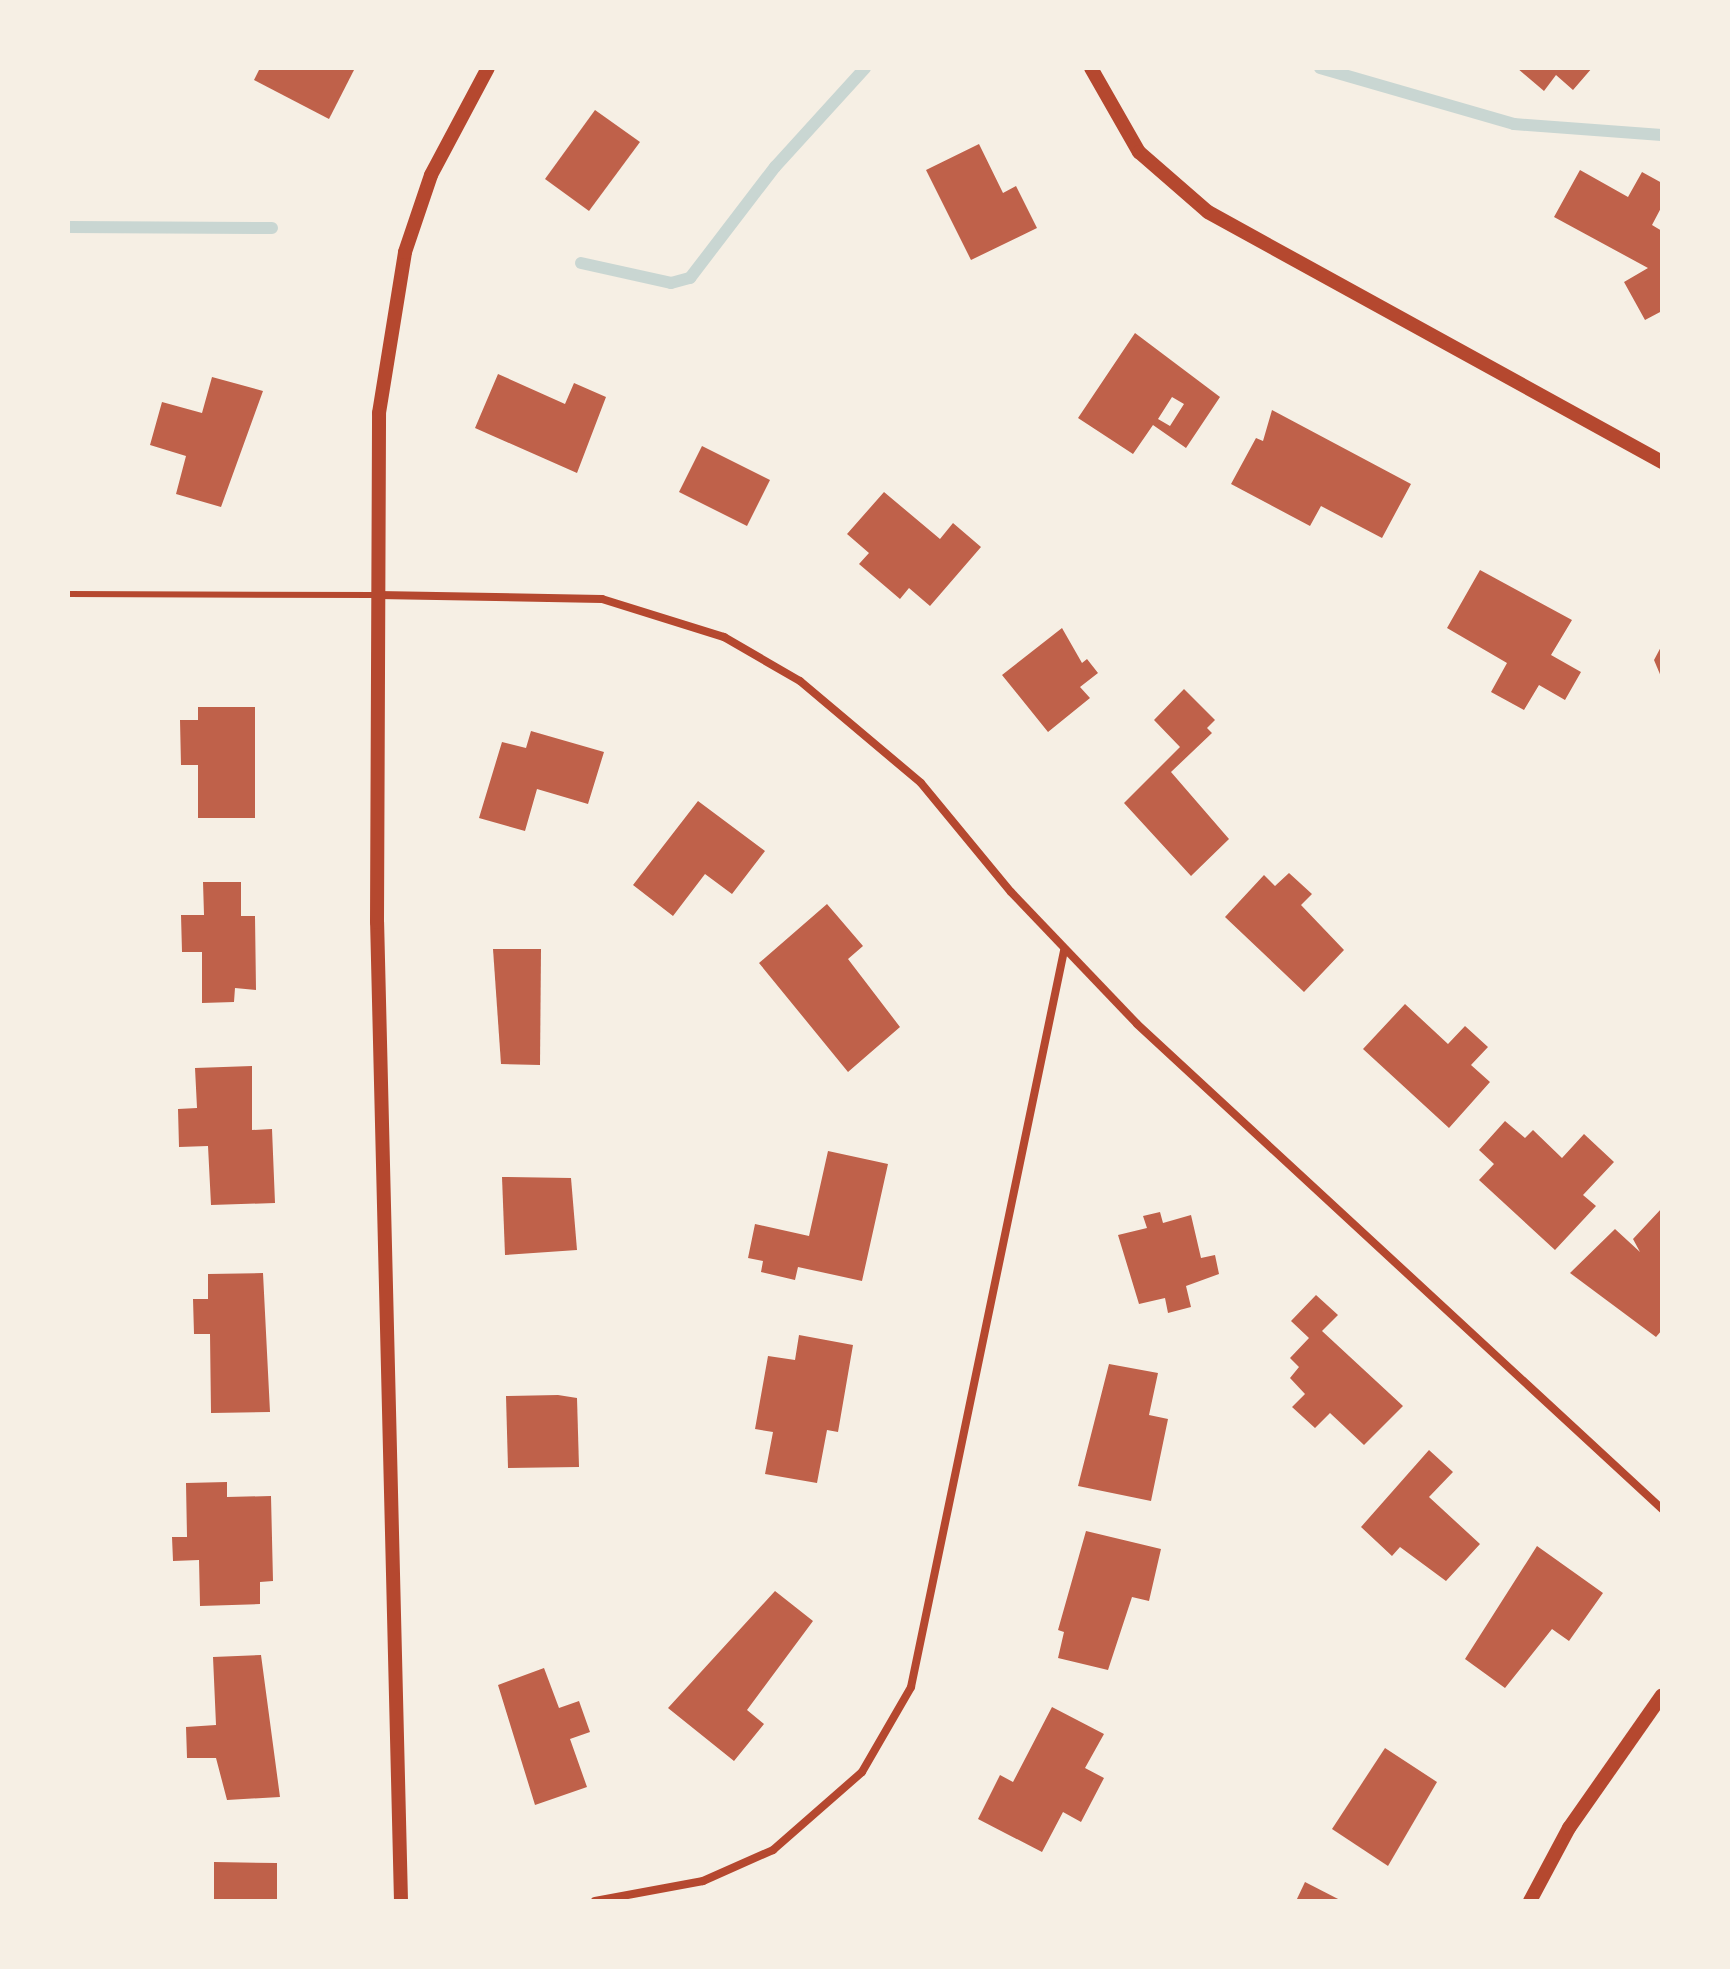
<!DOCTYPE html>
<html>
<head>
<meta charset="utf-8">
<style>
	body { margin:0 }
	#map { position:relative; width:1730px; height:1969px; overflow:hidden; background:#f6efe4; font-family:"Work Sans",sans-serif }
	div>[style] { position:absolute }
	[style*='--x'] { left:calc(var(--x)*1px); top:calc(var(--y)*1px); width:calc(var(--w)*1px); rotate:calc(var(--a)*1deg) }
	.stream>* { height:12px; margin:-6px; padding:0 6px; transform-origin:6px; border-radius:6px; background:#c9d6d2 }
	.building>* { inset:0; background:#bf614a }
	.service>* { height:6px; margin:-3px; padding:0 3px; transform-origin:3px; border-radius:3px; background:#b5482f }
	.minor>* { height:8px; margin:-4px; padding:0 4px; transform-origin:4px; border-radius:4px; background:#b5482f }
	.tertiary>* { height:14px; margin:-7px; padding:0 7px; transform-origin:7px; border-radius:7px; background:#b5482f }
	span { translate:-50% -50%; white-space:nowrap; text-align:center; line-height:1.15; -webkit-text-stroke:8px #f6efe4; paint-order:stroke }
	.frame { position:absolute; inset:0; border:70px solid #f6efe4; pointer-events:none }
</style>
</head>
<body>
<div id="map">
	<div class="stream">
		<div style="--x:1320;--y:68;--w:202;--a:16.1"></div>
		<div style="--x:1514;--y:124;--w:148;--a:4.3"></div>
		<div style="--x:68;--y:227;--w:204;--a:0.3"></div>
		<div style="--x:581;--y:263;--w:92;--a:12.5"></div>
		<div style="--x:671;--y:283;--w:20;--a:-15"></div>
		<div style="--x:690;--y:278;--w:140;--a:-52.6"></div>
		<div style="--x:775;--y:167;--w:134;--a:-47.7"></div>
	</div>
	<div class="building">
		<div style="clip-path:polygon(260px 68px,355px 68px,329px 119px,254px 80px)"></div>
		<div style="clip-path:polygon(1517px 68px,1592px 68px,1573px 90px,1556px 75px,1544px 91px)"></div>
		<div style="clip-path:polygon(595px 110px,640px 142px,589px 211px,545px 179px)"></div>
		<div style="clip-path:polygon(979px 144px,1003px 193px,1016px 186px,1037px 228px,971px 260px,926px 170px)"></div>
		<div style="clip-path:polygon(1580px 170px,1628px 197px,1642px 172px,1662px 183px,1662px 206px,1652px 225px,1662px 231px,1662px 311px,1645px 320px,1624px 282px,1648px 268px,1554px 217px)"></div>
		<div style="clip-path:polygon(evenodd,1135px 333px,1220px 397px,1186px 448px,1153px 425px,1133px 454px,1078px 418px,1135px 333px,1172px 397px,1184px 404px,1170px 426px,1158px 419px,1172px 397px)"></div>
		<div style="clip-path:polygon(498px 374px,565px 404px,574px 383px,606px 397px,577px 473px,475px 428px)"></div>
		<div style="clip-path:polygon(212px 377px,263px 391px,221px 507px,176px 494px,186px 456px,150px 445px,162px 402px,202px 413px)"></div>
		<div style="clip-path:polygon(1272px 410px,1411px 484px,1382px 538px,1321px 506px,1310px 526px,1231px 484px,1256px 438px,1263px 441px)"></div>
		<div style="clip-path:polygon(702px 446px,770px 480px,747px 526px,679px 492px)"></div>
		<div style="clip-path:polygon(884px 492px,940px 539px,953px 523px,981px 547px,930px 606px,909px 588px,900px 599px,859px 564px,869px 553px,847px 534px)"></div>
		<div style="clip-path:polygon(1480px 570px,1572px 620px,1551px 655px,1581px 672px,1565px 700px,1539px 685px,1524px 710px,1491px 692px,1507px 663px,1447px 628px)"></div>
		<div style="clip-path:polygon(1062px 628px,1082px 663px,1087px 659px,1098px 673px,1080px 687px,1090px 698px,1048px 732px,1002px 675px)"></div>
		<div style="clip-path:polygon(1662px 645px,1662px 679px,1654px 660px)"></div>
		<div style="clip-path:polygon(1184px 689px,1215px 720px,1207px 728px,1212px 733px,1171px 772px,1229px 839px,1191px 876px,1124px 803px,1180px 747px,1154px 720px)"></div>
		<div style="clip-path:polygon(198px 707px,255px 707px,255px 818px,198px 818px,198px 765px,181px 765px,180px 720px,198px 720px)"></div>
		<div style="clip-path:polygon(531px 731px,604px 752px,588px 804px,537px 789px,525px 831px,479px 818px,502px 742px,526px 748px)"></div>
		<div style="clip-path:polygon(698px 801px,765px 851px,732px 894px,705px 874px,673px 916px,633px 885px)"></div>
		<div style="clip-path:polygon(1289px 873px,1312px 894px,1301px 905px,1344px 950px,1304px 992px,1225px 917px,1264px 875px,1275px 886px)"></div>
		<div style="clip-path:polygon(203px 882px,241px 882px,241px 916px,255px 916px,256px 990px,235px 988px,234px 1002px,202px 1003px,202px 952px,182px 952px,181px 915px,204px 915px)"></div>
		<div style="clip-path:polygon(827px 904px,863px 946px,848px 959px,900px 1027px,848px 1072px,759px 963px)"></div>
		<div style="clip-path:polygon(493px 949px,541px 949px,540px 1065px,501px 1064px)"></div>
		<div style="clip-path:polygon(1405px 1004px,1448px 1044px,1465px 1026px,1488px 1047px,1471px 1065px,1490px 1082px,1449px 1128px,1363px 1049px)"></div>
		<div style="clip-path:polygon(252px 1066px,252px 1130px,272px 1129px,275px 1203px,211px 1205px,208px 1146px,179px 1147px,178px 1109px,197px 1108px,195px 1068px)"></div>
		<div style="clip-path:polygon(1505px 1121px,1525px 1138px,1533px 1130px,1562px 1158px,1584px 1134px,1614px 1162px,1583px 1195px,1596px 1206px,1555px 1250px,1479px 1180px,1494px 1164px,1479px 1150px)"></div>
		<div style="clip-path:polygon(828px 1151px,888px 1164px,862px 1281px,798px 1267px,795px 1280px,761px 1272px,763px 1261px,748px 1258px,755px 1224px,809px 1236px)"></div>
		<div style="clip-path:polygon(502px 1177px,571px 1178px,577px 1250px,505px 1255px)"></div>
		<div style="clip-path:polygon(1662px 1208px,1662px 1330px,1656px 1337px,1570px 1273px,1615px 1229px,1640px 1252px,1633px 1239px)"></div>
		<div style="clip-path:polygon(1160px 1212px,1163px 1223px,1191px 1215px,1201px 1258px,1215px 1255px,1219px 1274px,1186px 1286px,1191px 1307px,1168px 1313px,1165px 1298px,1139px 1304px,1118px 1235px,1147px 1228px,1143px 1216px)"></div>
		<div style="clip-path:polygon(263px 1273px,270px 1412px,211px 1413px,210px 1334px,194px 1334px,193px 1299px,208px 1299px,208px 1274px)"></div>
		<div style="clip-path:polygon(1316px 1295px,1338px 1315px,1322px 1331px,1403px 1406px,1364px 1445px,1330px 1413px,1315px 1428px,1292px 1407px,1305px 1394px,1290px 1378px,1299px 1367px,1290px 1358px,1309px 1338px,1291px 1321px)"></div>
		<div style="clip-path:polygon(799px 1335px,853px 1345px,838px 1432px,827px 1430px,817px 1483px,765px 1474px,773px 1432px,755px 1429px,768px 1356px,795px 1360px)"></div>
		<div style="clip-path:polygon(1109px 1364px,1158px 1373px,1149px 1415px,1168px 1419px,1151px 1501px,1078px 1486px)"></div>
		<div style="clip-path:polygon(558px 1395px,577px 1398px,579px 1467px,508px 1468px,506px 1396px)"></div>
		<div style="clip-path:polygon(1429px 1450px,1453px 1472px,1429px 1497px,1480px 1544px,1446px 1581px,1400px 1547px,1392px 1556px,1361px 1527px)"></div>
		<div style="clip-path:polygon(227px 1482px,227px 1497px,271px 1496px,273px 1581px,260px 1582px,260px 1604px,200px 1606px,199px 1560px,173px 1561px,172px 1537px,187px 1537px,186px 1483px)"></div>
		<div style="clip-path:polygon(1086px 1531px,1161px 1549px,1149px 1601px,1132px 1597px,1108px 1670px,1058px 1658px,1064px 1632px,1058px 1630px)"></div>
		<div style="clip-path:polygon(1537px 1546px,1603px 1593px,1569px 1641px,1552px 1629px,1505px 1688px,1465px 1659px)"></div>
		<div style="clip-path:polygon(775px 1591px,813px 1621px,747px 1710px,764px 1724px,734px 1761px,668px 1708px)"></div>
		<div style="clip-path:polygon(261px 1655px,280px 1797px,227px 1800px,216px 1758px,187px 1758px,186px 1727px,216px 1725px,213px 1657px)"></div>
		<div style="clip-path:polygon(544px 1668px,559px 1708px,579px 1701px,590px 1732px,570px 1739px,587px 1787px,535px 1805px,498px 1685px)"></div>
		<div style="clip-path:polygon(1052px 1707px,1104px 1734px,1085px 1768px,1104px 1778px,1081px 1822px,1063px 1812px,1042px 1852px,978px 1819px,1000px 1775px,1013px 1782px)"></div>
		<div style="clip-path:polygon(1385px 1748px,1437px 1782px,1388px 1866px,1332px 1829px)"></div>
		<div style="clip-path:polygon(214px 1862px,277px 1863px,277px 1901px,214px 1901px)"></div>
		<div style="clip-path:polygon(1305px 1882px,1342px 1901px,1296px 1901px)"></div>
	</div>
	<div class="service">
		<div style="--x:68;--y:594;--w:308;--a:0.2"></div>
	</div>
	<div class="minor">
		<div style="--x:378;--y:595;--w:224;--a:1"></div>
		<div style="--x:602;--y:599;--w:128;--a:17.3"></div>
		<div style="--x:724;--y:637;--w:88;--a:30.1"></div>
		<div style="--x:800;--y:681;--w:158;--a:40.1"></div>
		<div style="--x:921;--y:783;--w:141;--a:50.5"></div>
		<div style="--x:1011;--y:892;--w:182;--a:46.3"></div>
		<div style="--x:1137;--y:1024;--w:715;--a:42.73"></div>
		<div style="--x:595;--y:1901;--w:110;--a:-10.5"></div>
		<div style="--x:703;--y:1881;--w:77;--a:-23.9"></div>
		<div style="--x:773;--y:1850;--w:118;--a:-41.2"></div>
		<div style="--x:862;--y:1772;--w:98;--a:-60"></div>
		<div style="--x:911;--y:1687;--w:752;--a:-78.26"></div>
	</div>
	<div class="tertiary">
		<div style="--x:1091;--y:68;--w:97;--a:60.3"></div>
		<div style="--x:1139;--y:152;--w:91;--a:41"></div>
		<div style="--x:1208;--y:212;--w:518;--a:28.84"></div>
		<div style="--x:401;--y:1901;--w:979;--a:-91.4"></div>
		<div style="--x:377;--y:922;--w:509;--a:-89.77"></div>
		<div style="--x:379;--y:413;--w:163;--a:-80.8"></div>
		<div style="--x:405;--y:252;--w:81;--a:-71.3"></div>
		<div style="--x:431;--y:175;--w:121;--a:-62"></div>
		<div style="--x:1530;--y:1901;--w:83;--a:-61.9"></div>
		<div style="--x:1569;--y:1828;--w:162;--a:-55"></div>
	</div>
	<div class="frame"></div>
</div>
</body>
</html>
